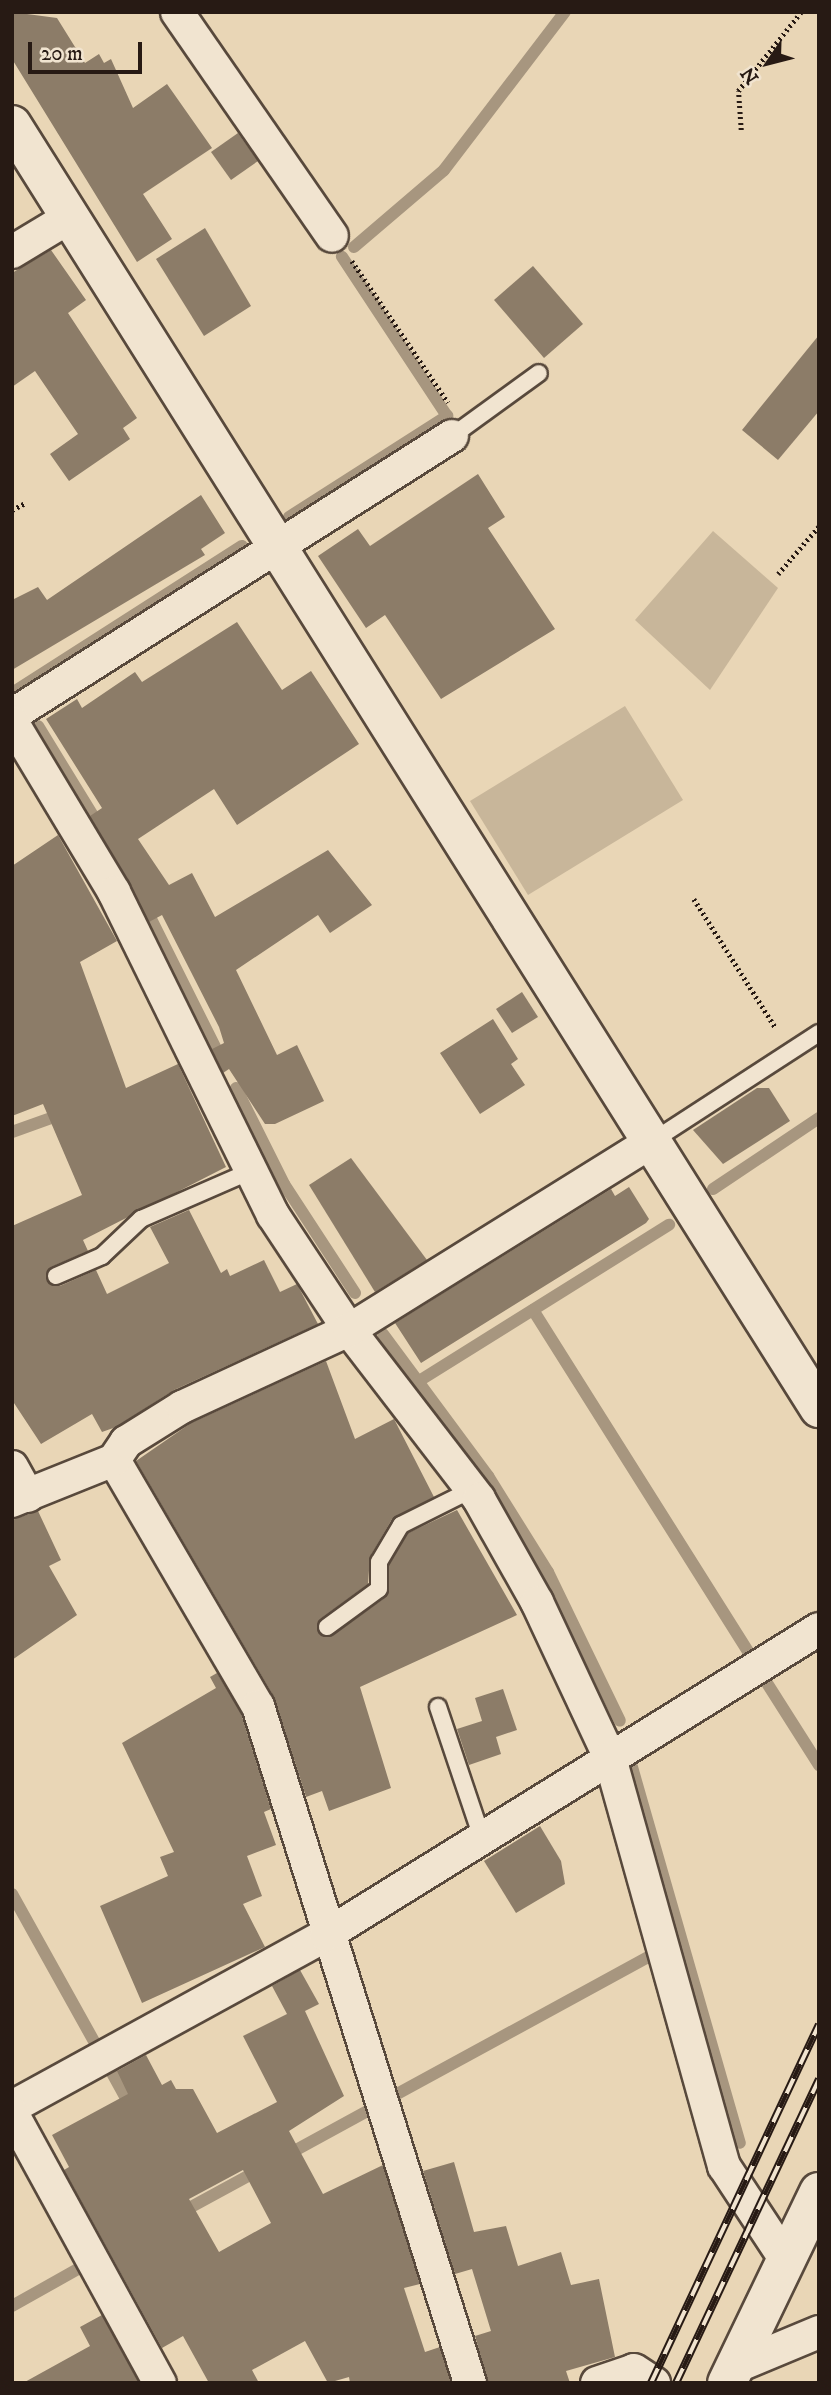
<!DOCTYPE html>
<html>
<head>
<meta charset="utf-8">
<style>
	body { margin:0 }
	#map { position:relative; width:831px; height:2395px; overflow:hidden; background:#e9d6b6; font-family:"IM FELL DW Pica",serif }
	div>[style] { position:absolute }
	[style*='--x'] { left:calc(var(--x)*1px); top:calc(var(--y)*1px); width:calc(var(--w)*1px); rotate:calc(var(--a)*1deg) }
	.green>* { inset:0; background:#c8b69a }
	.stream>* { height:12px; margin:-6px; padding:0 6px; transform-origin:6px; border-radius:6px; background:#a7967f }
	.building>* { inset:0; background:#8c7c68 }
	.path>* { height:4.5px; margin-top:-2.25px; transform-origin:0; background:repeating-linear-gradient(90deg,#271a14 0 2px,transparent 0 5.5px) }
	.roads { filter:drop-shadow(2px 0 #58493c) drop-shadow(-2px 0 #58493c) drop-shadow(0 2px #58493c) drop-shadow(0 -2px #58493c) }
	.lane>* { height:16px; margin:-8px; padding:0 8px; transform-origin:8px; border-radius:8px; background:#f1e4d0 }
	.street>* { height:32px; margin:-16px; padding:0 16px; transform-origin:16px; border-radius:16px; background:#f1e4d0 }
	.secondary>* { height:38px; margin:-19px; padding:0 19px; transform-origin:19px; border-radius:19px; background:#f1e4d0 }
	.rail>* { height:8px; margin-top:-4px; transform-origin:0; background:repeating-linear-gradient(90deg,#f1e4d0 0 16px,#271a14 0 32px); box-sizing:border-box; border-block:2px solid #271a14 }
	span { translate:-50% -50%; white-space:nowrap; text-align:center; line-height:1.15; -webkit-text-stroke:5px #f1e4d0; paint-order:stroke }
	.frame { position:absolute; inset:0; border:14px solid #271a14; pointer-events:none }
	.north { position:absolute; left:733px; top:28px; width:70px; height:70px; -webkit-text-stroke:5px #f1e4d0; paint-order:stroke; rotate:235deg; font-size:19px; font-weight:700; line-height:28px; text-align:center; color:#271a14 }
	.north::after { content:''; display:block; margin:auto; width:24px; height:32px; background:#271a14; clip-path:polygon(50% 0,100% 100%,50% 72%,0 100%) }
	.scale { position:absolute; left:28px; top:42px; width:114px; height:32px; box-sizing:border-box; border:4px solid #271a14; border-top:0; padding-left:9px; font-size:21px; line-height:24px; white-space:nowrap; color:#271a14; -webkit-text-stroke:5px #f1e4d0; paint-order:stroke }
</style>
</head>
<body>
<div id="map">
	<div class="green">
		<div style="clip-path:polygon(713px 531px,778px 588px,710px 690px,635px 620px)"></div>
		<div style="clip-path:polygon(625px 706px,683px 800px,528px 895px,470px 801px)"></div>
	</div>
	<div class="stream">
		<div style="--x:354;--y:247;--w:118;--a:-40.5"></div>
		<div style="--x:444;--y:170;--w:199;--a:-52.6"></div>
		<div style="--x:289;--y:517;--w:188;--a:-32.6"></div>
		<div style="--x:447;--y:416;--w:191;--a:-123.4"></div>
		<div style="--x:12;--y:693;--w:273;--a:-32.6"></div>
		<div style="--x:38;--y:726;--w:119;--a:58.5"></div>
		<div style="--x:145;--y:907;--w:163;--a:63.4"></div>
		<div style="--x:236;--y:1088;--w:107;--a:63.4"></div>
		<div style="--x:284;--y:1184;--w:130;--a:56.9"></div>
		<div style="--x:12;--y:1132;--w:56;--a:-19.7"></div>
		<div style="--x:713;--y:1189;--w:128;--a:-33.8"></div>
		<div style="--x:533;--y:1310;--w:408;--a:57.8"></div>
		<div style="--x:383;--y:1334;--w:177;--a:53.5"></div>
		<div style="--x:488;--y:1476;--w:113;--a:58"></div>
		<div style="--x:548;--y:1572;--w:165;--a:64.2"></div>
		<div style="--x:419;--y:1381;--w:295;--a:-32"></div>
		<div style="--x:765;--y:1680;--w:101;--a:57.6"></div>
		<div style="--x:632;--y:1767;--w:391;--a:74"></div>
		<div style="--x:12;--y:1894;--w:175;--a:60.9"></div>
		<div style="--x:111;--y:2071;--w:46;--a:61.2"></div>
		<div style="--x:397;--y:2094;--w:286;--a:-28.6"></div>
		<div style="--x:285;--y:2156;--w:96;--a:-28.7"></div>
		<div style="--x:180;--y:2213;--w:90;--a:-28.6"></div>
		<div style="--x:12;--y:2306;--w:76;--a:-29.3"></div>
	</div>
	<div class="building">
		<div style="clip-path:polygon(12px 12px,57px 18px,85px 63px,99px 54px,104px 63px,111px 59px,133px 108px,167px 84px,212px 148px,143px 194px,172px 239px,137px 262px,12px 59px)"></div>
		<div style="clip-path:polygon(238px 133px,258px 161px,231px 180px,211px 152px)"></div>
		<div style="clip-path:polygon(205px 228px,251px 306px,204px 336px,156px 259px)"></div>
		<div style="clip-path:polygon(51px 250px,86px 300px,68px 313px,137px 418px,123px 428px,130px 439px,69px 481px,50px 454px,78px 434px,35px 371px,12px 387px,12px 273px)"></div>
		<div style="clip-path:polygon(533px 266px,583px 324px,544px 358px,494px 300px)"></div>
		<div style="clip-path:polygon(819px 335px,819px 411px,778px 460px,742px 430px)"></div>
		<div style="clip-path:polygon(478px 474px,505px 517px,488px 528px,555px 629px,441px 699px,385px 615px,366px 628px,318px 556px,358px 529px,370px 546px)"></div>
		<div style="clip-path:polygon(201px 495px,225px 533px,201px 549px,205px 555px,12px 670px,12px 600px,38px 587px,47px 600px)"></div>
		<div style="clip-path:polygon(237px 622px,282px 690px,311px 671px,359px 744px,237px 825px,214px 789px,138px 839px,169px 885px,192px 873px,215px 917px,328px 850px,372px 905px,330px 933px,318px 915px,236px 970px,277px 1055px,297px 1045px,324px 1101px,275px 1124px,265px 1124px,229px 1069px,223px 1073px,212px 1049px,224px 1043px,219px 1027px,162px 915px,149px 922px,90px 816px,102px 808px,46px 719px,77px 699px,82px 708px,135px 672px,142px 682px)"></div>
		<div style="clip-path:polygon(58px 835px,117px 941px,80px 962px,126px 1088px,178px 1064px,226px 1167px,83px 1240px,88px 1251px,51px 1267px,47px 1281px,60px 1286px,96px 1270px,107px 1294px,169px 1263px,150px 1227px,189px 1210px,221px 1273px,227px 1269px,230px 1276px,264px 1260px,280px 1292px,297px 1284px,318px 1324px,174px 1390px,116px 1427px,102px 1432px,92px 1414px,41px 1444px,12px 1400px,12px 1226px,82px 1195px,43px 1104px,12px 1116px,12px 866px)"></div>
		<div style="clip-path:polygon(522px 992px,538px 1017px,512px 1033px,496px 1009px)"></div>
		<div style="clip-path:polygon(493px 1019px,518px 1059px,511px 1064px,525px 1085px,480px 1114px,440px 1053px)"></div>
		<div style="clip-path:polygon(757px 1088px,769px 1088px,790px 1121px,723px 1164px,693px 1130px)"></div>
		<div style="clip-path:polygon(351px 1158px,427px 1260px,375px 1292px,309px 1185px)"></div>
		<div style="clip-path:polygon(629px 1187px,649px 1219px,646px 1223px,421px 1363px,395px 1323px,611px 1189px,615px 1196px)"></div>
		<div style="clip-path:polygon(326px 1361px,355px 1439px,394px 1419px,434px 1497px,392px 1519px,370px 1557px,368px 1584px,320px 1619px,319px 1634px,333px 1635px,386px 1597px,389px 1565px,408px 1533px,457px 1510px,517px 1615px,360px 1687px,391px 1788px,329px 1811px,322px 1791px,306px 1797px,274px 1697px,136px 1461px,191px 1423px)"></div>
		<div style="clip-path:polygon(38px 1511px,61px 1560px,49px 1566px,77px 1615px,12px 1660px,12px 1520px)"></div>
		<div style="clip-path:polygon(217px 1673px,241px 1713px,271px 1809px,264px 1812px,276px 1845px,247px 1856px,262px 1896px,243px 1904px,265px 1947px,142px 2003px,100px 1906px,168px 1876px,160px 1857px,174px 1852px,122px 1743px,216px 1688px,210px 1677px)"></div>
		<div style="clip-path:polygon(503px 1689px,517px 1730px,496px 1737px,501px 1754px,469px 1765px,457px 1729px,482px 1721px,475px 1698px)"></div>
		<div style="clip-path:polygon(540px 1826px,561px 1861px,565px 1884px,516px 1913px,484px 1861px)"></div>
		<div style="clip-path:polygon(evenodd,300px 1970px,319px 2004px,305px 2011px,344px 2096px,289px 2131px,323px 2194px,383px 2165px,420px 2284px,404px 2288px,425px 2352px,440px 2347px,451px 2383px,350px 2383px,349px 2377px,328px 2383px,305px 2341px,252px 2370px,259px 2383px,209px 2383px,183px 2336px,162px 2348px,64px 2170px,69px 2167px,52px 2135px,128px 2094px,117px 2071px,146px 2055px,162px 2085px,171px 2080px,176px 2089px,193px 2089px,217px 2133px,277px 2102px,243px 2036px,287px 2014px,272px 1986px,300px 1970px,243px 2170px,271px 2223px,219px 2252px,189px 2199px,243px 2170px)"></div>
		<div style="clip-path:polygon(454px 2162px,474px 2232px,506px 2226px,518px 2266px,561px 2252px,571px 2285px,599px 2279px,615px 2357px,566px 2371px,570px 2383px,488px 2383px,475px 2336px,491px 2331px,472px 2269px,455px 2274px,423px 2171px)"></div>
		<div style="clip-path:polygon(102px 2315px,139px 2383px,23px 2383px,90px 2346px,80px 2327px)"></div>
	</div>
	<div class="path">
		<div style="--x:741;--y:130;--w:39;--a:-94"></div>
		<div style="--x:738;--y:91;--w:101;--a:-51.4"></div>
		<div style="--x:352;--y:261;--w:171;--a:55.8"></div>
		<div style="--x:12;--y:510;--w:15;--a:-28"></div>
		<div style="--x:778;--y:574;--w:63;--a:-49.5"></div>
		<div style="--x:694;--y:899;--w:153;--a:57.6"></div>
	</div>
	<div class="roads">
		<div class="lane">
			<div style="--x:452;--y:436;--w:107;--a:-35.9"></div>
			<div style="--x:651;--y:1142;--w:200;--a:-33"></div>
			<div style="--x:56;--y:1276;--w:50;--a:-23.5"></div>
			<div style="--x:102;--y:1256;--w:54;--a:-43.5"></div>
			<div style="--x:141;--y:1219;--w:120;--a:-23.6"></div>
			<div style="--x:327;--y:1627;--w:64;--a:-36.2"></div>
			<div style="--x:379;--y:1589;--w:27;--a:-90"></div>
			<div style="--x:379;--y:1562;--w:43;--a:-59.3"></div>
			<div style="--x:401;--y:1525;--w:78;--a:-26.6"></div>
			<div style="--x:438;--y:1707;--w:138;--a:71.4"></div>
		</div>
		<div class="street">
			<div style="--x:177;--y:12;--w:272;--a:55.3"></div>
			<div style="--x:12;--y:252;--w:68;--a:-31.1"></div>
			<div style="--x:12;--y:715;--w:521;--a:-32.38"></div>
			<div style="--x:12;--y:722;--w:198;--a:59"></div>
			<div style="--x:114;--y:892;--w:360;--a:63.8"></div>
			<div style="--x:273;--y:1215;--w:138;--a:56.5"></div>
			<div style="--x:349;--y:1330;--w:213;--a:52.4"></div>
			<div style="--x:479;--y:1499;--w:118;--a:60.6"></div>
			<div style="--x:537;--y:1602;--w:172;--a:64.9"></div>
			<div style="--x:610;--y:1758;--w:424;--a:74.4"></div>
			<div style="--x:724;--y:2166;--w:113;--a:56.6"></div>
			<div style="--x:114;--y:1460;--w:285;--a:59.7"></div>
			<div style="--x:258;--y:1706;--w:709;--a:72.61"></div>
			<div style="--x:12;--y:1467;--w:33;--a:61"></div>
			<div style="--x:12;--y:1501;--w:110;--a:-21.9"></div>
			<div style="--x:114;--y:1460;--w:22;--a:-56"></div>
			<div style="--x:126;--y:1442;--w:66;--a:-32"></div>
			<div style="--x:182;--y:1407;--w:184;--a:-24.8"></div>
			<div style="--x:349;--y:1330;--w:356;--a:-31.9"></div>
			<div style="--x:12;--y:2107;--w:358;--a:-28.7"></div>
			<div style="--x:326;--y:1935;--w:580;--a:-31.83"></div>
			<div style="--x:12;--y:2113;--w:308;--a:61.3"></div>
			<div style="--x:735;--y:2367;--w:91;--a:-22.6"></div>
			<div style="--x:597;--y:2383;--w:39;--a:-19"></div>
			<div style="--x:634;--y:2370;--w:24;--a:33"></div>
		</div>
		<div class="secondary">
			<div style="--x:12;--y:125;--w:1516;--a:57.83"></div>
			<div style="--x:727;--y:2383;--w:212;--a:-64.3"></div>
		</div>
	</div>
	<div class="rail">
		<div style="--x:651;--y:2383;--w:396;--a:-64.9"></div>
		<div style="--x:676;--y:2383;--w:336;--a:-64.8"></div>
	</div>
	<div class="frame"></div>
	<div class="north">N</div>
	<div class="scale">20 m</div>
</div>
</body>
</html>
